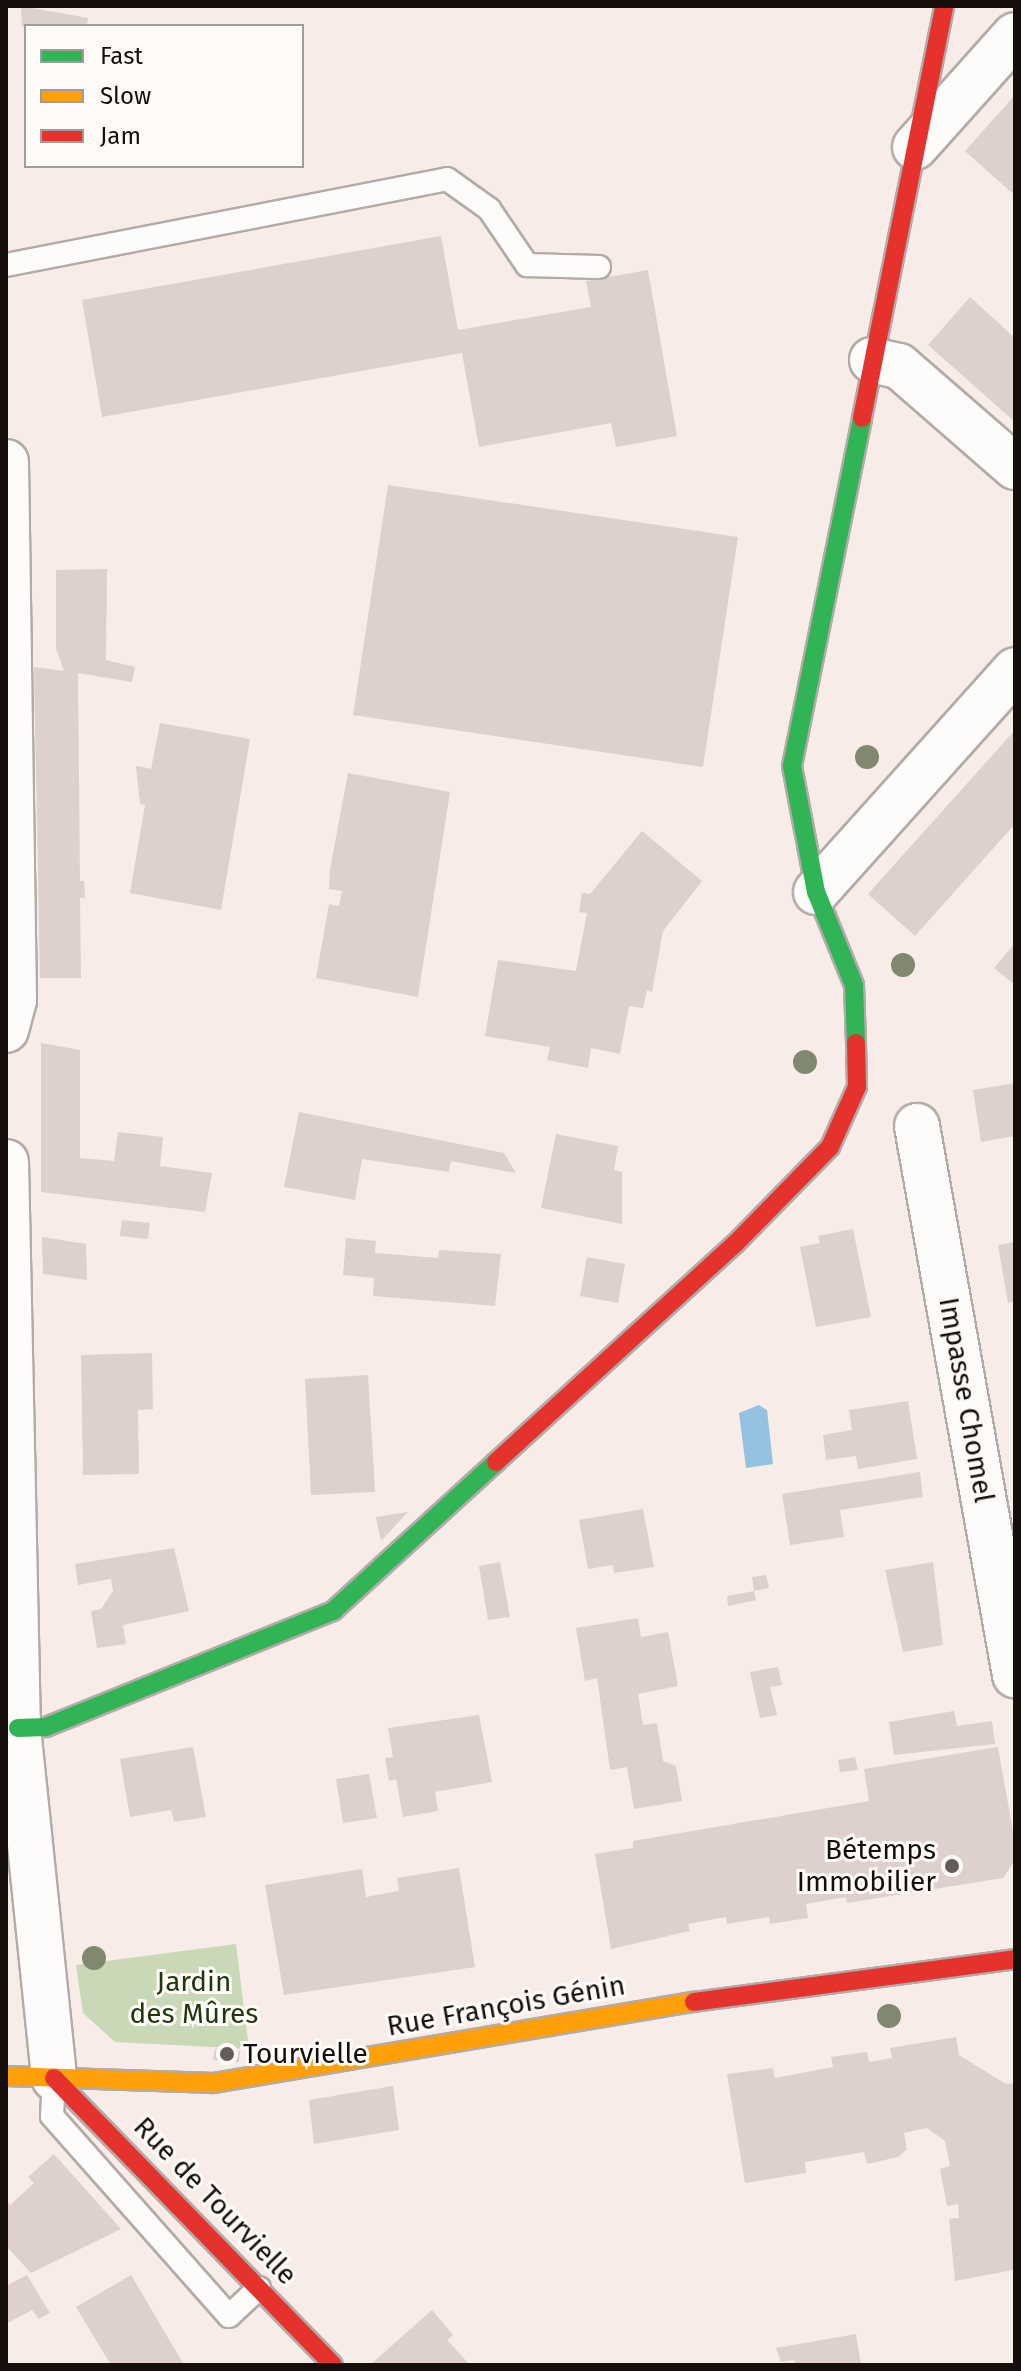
<!DOCTYPE html>
<html>
<head>
<meta charset="utf-8">
<style>
	body { margin:0 }
	#map { position:relative; width:1021px; height:2371px; overflow:hidden; background:#f7ece7; font-family:"Fira Sans",sans-serif }
	div>[style] { position:absolute }
	[style*='--x'] { left:calc(var(--x)*1px); top:calc(var(--y)*1px); width:calc(var(--w)*1px); rotate:calc(var(--a)*1deg) }
	.green>* { inset:0; background:#c9d9b7 }
	.water>* { inset:0; background:#94c1df }
	.building>* { inset:0; background:#ded1cd }
	.roads { filter:drop-shadow(2px 0 #b2aba7) drop-shadow(-2px 0 #b2aba7) drop-shadow(0 2px #b2aba7) drop-shadow(0 -2px #b2aba7) }
	.lane>* { height:22px; margin:-11px; padding:0 11px; transform-origin:11px; border-radius:11px; background:#fefcfb }
	.street>* { height:44px; margin:-22px; padding:0 22px; transform-origin:22px; border-radius:22px; background:#fefcfb }
	.fast>* { height:18px; margin:-9px; padding:0 9px; transform-origin:9px; border-radius:9px; background:#30b455 }
	.slow>* { height:18px; margin:-9px; padding:0 9px; transform-origin:9px; border-radius:9px; background:#ff9f0a }
	.jam>* { height:18px; margin:-9px; padding:0 9px; transform-origin:9px; border-radius:9px; background:#e5322d }
	.trees>* { width:24px; height:24px; margin:-12px; border-radius:50%; background:#80896f }
	.dots>* { width:22px; height:22px; translate:-50% -50%; box-sizing:border-box; border:4px solid #fffbf9; border-radius:50% }
	span { translate:-50% -50%; white-space:nowrap; text-align:center; line-height:1.15; -webkit-text-stroke:6px #fffbf9; paint-order:stroke }
	.street-label { font-size:28px; color:#150e0b }
	.poi-label { font-size:28px; color:#150e0b }
	.right { translate:-100% -50%; text-align:right }
	.left { translate:0 -50%; text-align:left }
	.park-label { font-size:28px; color:#1e380c }
	.frame { position:absolute; inset:0; border:8px solid #150e0b; pointer-events:none }
	.legend { position:absolute; left:24px; top:24px; width:280px; height:144px; box-sizing:border-box; background:#fffbf9; border:2px solid #a19c9a; margin:0; padding:10px 14px; list-style:none; font-size:24px; color:#150e0b }
	.legend li { display:flex; align-items:center; gap:16px; height:40px }
	.legend b { width:40px; border:2px solid #a19c9a }
</style>
</head>
<body>
<div id="map">
	<div class="green">
		<div style="clip-path:polygon(236px 1944px,249px 2049px,115px 2042px,83px 2013px,76px 1965px)"></div>
	</div>
	<div class="water">
		<div style="clip-path:polygon(759px 1405px,767px 1410px,773px 1464px,746px 1468px,739px 1413px)"></div>
	</div>
	<div class="building">
		<div style="clip-path:polygon(21px 6px,88px 18px,87px 26px,22px 27px)"></div>
		<div style="clip-path:polygon(1015px 95px,1015px 189px,1012px 193px,965px 151px)"></div>
		<div style="clip-path:polygon(441px 236px,458px 330px,591px 307px,586px 281px,648px 270px,677px 436px,616px 447px,611px 423px,479px 447px,462px 353px,102px 417px,82px 300px)"></div>
		<div style="clip-path:polygon(970px 297px,1015px 338px,1015px 422px,928px 345px)"></div>
		<div style="clip-path:polygon(388px 485px,738px 537px,703px 767px,353px 715px)"></div>
		<div style="clip-path:polygon(107px 569px,106px 660px,135px 667px,132px 682px,78px 673px,80px 881px,84px 881px,85px 898px,80px 898px,81px 978px,40px 978px,34px 667px,64px 671px,56px 648px,56px 570px)"></div>
		<div style="clip-path:polygon(160px 723px,250px 739px,221px 910px,130px 893px,145px 805px,140px 804px,136px 766px,151px 769px)"></div>
		<div style="clip-path:polygon(1015px 730px,1015px 824px,915px 936px,868px 894px)"></div>
		<div style="clip-path:polygon(348px 773px,450px 792px,418px 997px,316px 978px,329px 904px,339px 906px,342px 891px,329px 889px,330px 869px)"></div>
		<div style="clip-path:polygon(642px 831px,702px 881px,663px 931px,652px 992px,647px 990px,643px 1008px,629px 1006px,620px 1054px,591px 1048px,588px 1068px,547px 1060px,550px 1047px,485px 1036px,498px 960px,576px 971px,587px 913px,579px 912px,582px 893px,590px 894px)"></div>
		<div style="clip-path:polygon(1015px 943px,1015px 985px,994px 968px)"></div>
		<div style="clip-path:polygon(41px 1043px,80px 1050px,80px 1158px,114px 1161px,118px 1132px,163px 1137px,160px 1166px,212px 1173px,205px 1212px,41px 1192px)"></div>
		<div style="clip-path:polygon(1015px 1083px,1015px 1136px,981px 1142px,973px 1090px)"></div>
		<div style="clip-path:polygon(299px 1112px,504px 1153px,516px 1173px,451px 1161px,449px 1172px,362px 1159px,355px 1200px,284px 1187px)"></div>
		<div style="clip-path:polygon(556px 1134px,618px 1146px,614px 1170px,622px 1172px,622px 1224px,541px 1208px)"></div>
		<div style="clip-path:polygon(122px 1220px,150px 1223px,148px 1239px,120px 1236px)"></div>
		<div style="clip-path:polygon(853px 1229px,871px 1317px,816px 1327px,800px 1247px,820px 1243px,818px 1236px)"></div>
		<div style="clip-path:polygon(42px 1237px,86px 1244px,87px 1280px,43px 1274px)"></div>
		<div style="clip-path:polygon(346px 1238px,376px 1241px,375px 1253px,438px 1258px,439px 1250px,501px 1254px,495px 1306px,373px 1296px,374px 1278px,343px 1275px)"></div>
		<div style="clip-path:polygon(1015px 1242px,1015px 1301px,1008px 1303px,998px 1245px)"></div>
		<div style="clip-path:polygon(587px 1257px,625px 1264px,618px 1303px,580px 1296px)"></div>
		<div style="clip-path:polygon(152px 1353px,153px 1409px,138px 1410px,139px 1474px,83px 1475px,81px 1355px)"></div>
		<div style="clip-path:polygon(368px 1375px,375px 1492px,311px 1495px,305px 1379px)"></div>
		<div style="clip-path:polygon(908px 1401px,917px 1459px,858px 1469px,856px 1456px,826px 1460px,823px 1435px,852px 1430px,849px 1410px)"></div>
		<div style="clip-path:polygon(920px 1472px,923px 1497px,840px 1510px,844px 1537px,790px 1545px,782px 1494px)"></div>
		<div style="clip-path:polygon(643px 1509px,654px 1567px,614px 1573px,613px 1565px,588px 1569px,579px 1520px)"></div>
		<div style="clip-path:polygon(408px 1512px,381px 1541px,376px 1517px)"></div>
		<div style="clip-path:polygon(174px 1548px,189px 1611px,123px 1625px,126px 1644px,97px 1648px,91px 1611px,101px 1609px,113px 1591px,111px 1579px,78px 1585px,75px 1564px)"></div>
		<div style="clip-path:polygon(500px 1562px,510px 1617px,488px 1620px,479px 1566px)"></div>
		<div style="clip-path:polygon(933px 1562px,943px 1645px,903px 1652px,885px 1570px)"></div>
		<div style="clip-path:polygon(766px 1575px,769px 1588px,754px 1591px,752px 1577px)"></div>
		<div style="clip-path:polygon(754px 1591px,756px 1600px,728px 1606px,727px 1596px)"></div>
		<div style="clip-path:polygon(638px 1618px,641px 1637px,668px 1632px,678px 1686px,638px 1694px,643px 1725px,657px 1723px,663px 1761px,676px 1766px,682px 1801px,634px 1809px,627px 1767px,610px 1770px,597px 1678px,585px 1681px,576px 1628px)"></div>
		<div style="clip-path:polygon(778px 1667px,782px 1685px,770px 1687px,777px 1715px,760px 1718px,750px 1672px)"></div>
		<div style="clip-path:polygon(954px 1711px,957px 1726px,992px 1721px,995px 1744px,894px 1755px,889px 1722px)"></div>
		<div style="clip-path:polygon(479px 1715px,492px 1782px,435px 1792px,438px 1811px,403px 1817px,396px 1779px,389px 1781px,385px 1758px,393px 1757px,388px 1728px)"></div>
		<div style="clip-path:polygon(193px 1747px,206px 1817px,174px 1822px,171px 1810px,130px 1817px,120px 1759px)"></div>
		<div style="clip-path:polygon(998px 1747px,1015px 1843px,1015px 1860px,1003px 1878px,847px 1903px,846px 1897px,806px 1904px,808px 1918px,770px 1924px,769px 1917px,727px 1924px,726px 1917px,688px 1924px,690px 1931px,611px 1949px,595px 1854px,633px 1848px,633px 1841px,869px 1801px,864px 1769px)"></div>
		<div style="clip-path:polygon(855px 1757px,858px 1770px,840px 1772px,838px 1760px)"></div>
		<div style="clip-path:polygon(369px 1774px,377px 1818px,343px 1823px,336px 1779px)"></div>
		<div style="clip-path:polygon(459px 1868px,475px 1967px,284px 1995px,265px 1885px,362px 1869px,366px 1897px,399px 1891px,397px 1878px)"></div>
		<div style="clip-path:polygon(956px 2037px,959px 2055px,1006px 2084px,1015px 2083px,1013px 2270px,955px 2281px,949px 2219px,959px 2218px,958px 2204px,947px 2206px,940px 2169px,950px 2166px,945px 2141px,927px 2128px,904px 2133px,907px 2149px,898px 2157px,867px 2164px,864px 2152px,805px 2162px,806px 2173px,745px 2183px,727px 2074px,773px 2068px,775px 2078px,833px 2067px,831px 2057px,867px 2052px,869px 2062px,892px 2058px,890px 2048px)"></div>
		<div style="clip-path:polygon(215px 2049px,240px 2051px,239px 2062px,213px 2060px)"></div>
		<div style="clip-path:polygon(393px 2086px,399px 2130px,314px 2144px,309px 2100px)"></div>
		<div style="clip-path:polygon(54px 2154px,121px 2229px,31px 2273px,6px 2246px,6px 2201px,10px 2205px,34px 2183px,28px 2177px)"></div>
		<div style="clip-path:polygon(27px 2275px,50px 2313px,39px 2319px,32px 2310px,6px 2324px,6px 2286px)"></div>
		<div style="clip-path:polygon(131px 2275px,184px 2365px,111px 2365px,76px 2307px)"></div>
		<div style="clip-path:polygon(432px 2310px,453px 2335px,447px 2340px,470px 2365px,370px 2365px)"></div>
		<div style="clip-path:polygon(856px 2334px,861px 2365px,795px 2365px,794px 2360px,781px 2362px,776px 2348px)"></div>
	</div>
	<div class="roads">
		<div class="lane">
			<div style="--x:6;--y:265;--w:449;--a:-11"></div>
			<div style="--x:447;--y:179;--w:52;--a:35.5"></div>
			<div style="--x:489;--y:209;--w:68;--a:55.8"></div>
			<div style="--x:527;--y:265;--w:72;--a:1.6"></div>
			<div style="--x:54;--y:2078;--w:38;--a:93"></div>
			<div style="--x:52;--y:2116;--w:267;--a:48.5"></div>
			<div style="--x:229;--y:2316;--w:41;--a:-43"></div>
		</div>
		<div class="street">
			<div style="--x:915;--y:147;--w:150;--a:-48.2"></div>
			<div style="--x:872;--y:360;--w:28;--a:13"></div>
			<div style="--x:899;--y:366;--w:154;--a:41"></div>
			<div style="--x:6;--y:462;--w:538;--a:89.15"></div>
			<div style="--x:14;--y:1000;--w:31;--a:105"></div>
			<div style="--x:816;--y:892;--w:298;--a:-48.1"></div>
			<div style="--x:917;--y:1126;--w:558;--a:79.88"></div>
			<div style="--x:6;--y:1162;--w:566;--a:88.79"></div>
			<div style="--x:18;--y:1728;--w:352;--a:84.1"></div>
		</div>
		<div class="fast">
			<div style="--x:856;--y:1043;--w:58;--a:-92"></div>
			<div style="--x:854;--y:985;--w:100;--a:-112.2"></div>
			<div style="--x:816;--y:892;--w:128;--a:-100.8"></div>
			<div style="--x:792;--y:766;--w:355;--a:-78.6"></div>
			<div style="--x:18;--y:1728;--w:28;--a:-2"></div>
			<div style="--x:46;--y:1727;--w:310;--a:-22"></div>
			<div style="--x:333;--y:1611;--w:221;--a:-42.4"></div>
		</div>
		<div class="slow">
			<div style="--x:6;--y:2076;--w:207;--a:1.9"></div>
			<div style="--x:213;--y:2083;--w:488;--a:-9.6"></div>
		</div>
		<div class="jam">
			<div style="--x:862;--y:418;--w:420;--a:-78.7"></div>
			<div style="--x:496;--y:1462;--w:323;--a:-42.4"></div>
			<div style="--x:735;--y:1244;--w:136;--a:-45.6"></div>
			<div style="--x:830;--y:1147;--w:66;--a:-65.8"></div>
			<div style="--x:857;--y:1087;--w:44;--a:-91.3"></div>
			<div style="--x:694;--y:2002;--w:324;--a:-7.6"></div>
			<div style="--x:54;--y:2078;--w:400;--a:45.8"></div>
		</div>
	</div>
	<div class="trees">
		<div style="left:867px;top:757px"></div>
		<div style="left:903px;top:965px"></div>
		<div style="left:805px;top:1062px"></div>
		<div style="left:94px;top:1958px"></div>
		<div style="left:889px;top:2016px"></div>
	</div>
	<div class="dots">
		<div style="left:952px;top:1866px;background:#645c58"></div>
		<div style="left:227px;top:2054px;background:#645c58"></div>
	</div>
	<div class="street-label">
		<span style="left:966px;top:1400px;rotate:80deg">Impasse Chomel</span>
		<span style="left:506px;top:2006px;rotate:-10deg">Rue François Génin</span>
		<span style="left:215px;top:2201px;rotate:46deg">Rue de Tourvielle</span>
	</div>
	<div class="poi-label">
		<span class="right" style="left:936px;top:1866px">Bétemps<br>Immobilier</span>
		<span class="left" style="left:243px;top:2054px">Tourvielle</span>
	</div>
	<div class="park-label">
		<span style="left:194px;top:1998px">Jardin<br>des Mûres</span>
	</div>
	<div class="frame"></div>
	<ul class="legend">
	<li><b style="height:10px;background:#30b455"></b>Fast</li>
	<li><b style="height:10px;background:#ff9f0a"></b>Slow</li>
	<li><b style="height:10px;background:#e5322d"></b>Jam</li>
	</ul>
</div>
</body>
</html>
